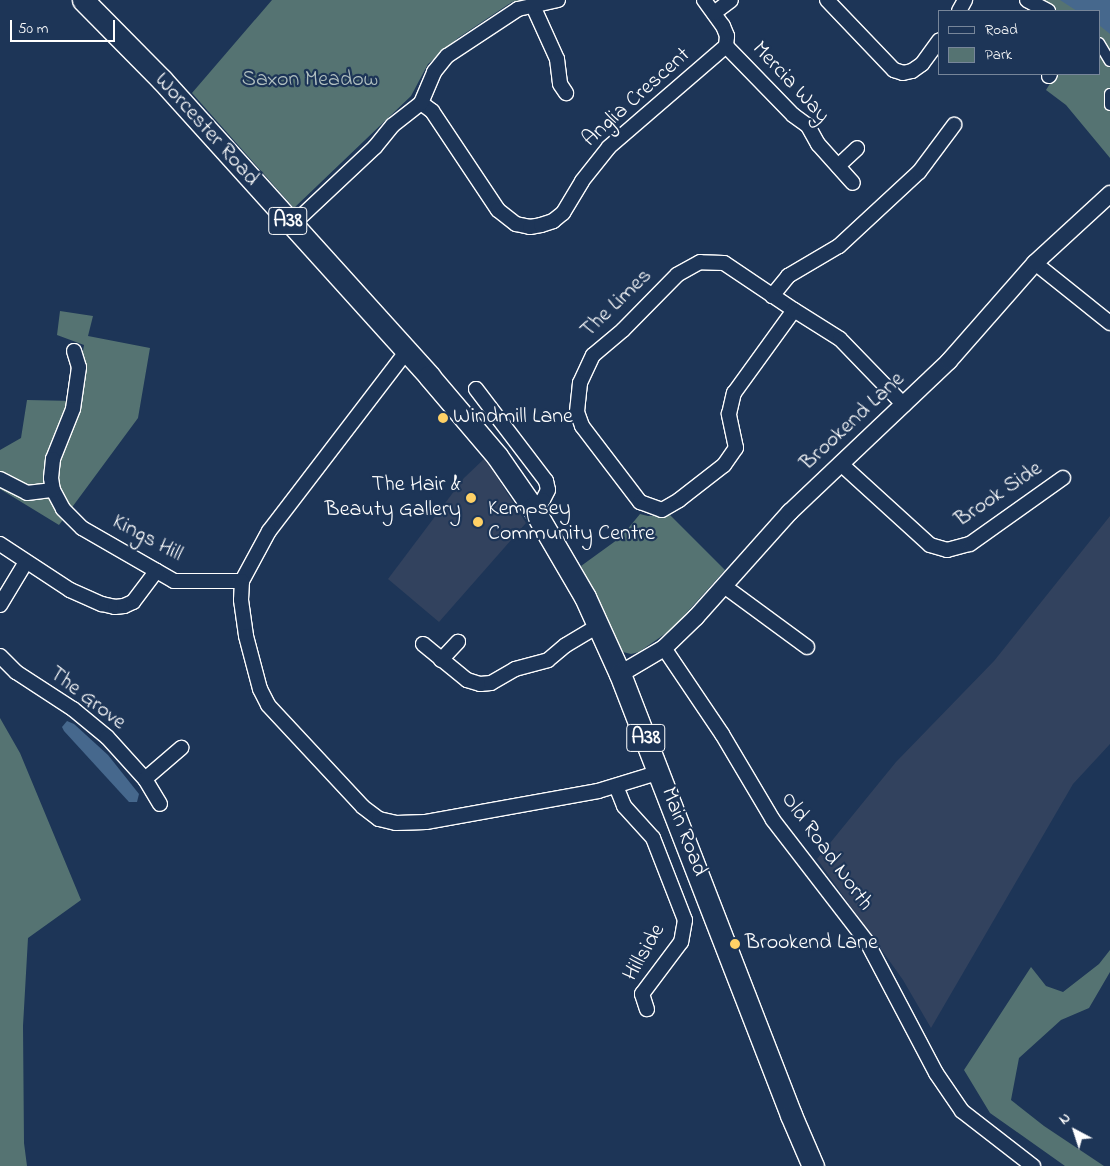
<!DOCTYPE html>
<html>
<head>
<meta charset="utf-8">
<style>
	body { margin:0 }
	#map { position:relative; width:1110px; height:1166px; overflow:hidden; background:#1d3557; font-family:"Indie Flower",sans-serif }
	div>[style] { position:absolute }
	[style*='--x'] { left:calc(var(--x)*1px); top:calc(var(--y)*1px); width:calc(var(--w)*1px); rotate:calc(var(--a)*1deg) }
	.built>* { inset:0; background:#32425e }
	.green>* { inset:0; background:#557372 }
	.water>* { inset:0; background:#46688d }
	.roads { filter:drop-shadow(1px 0 #fff) drop-shadow(-1px 0 #fff) drop-shadow(0 1px #fff) drop-shadow(0 -1px #fff) }
	.pedestrian>* { height:10px; margin:-5px; padding:0 5px; transform-origin:5px; border-radius:5px; background:#1d3557 }
	.minor>* { height:14px; margin:-7px; padding:0 7px; transform-origin:7px; border-radius:7px; background:#1d3557 }
	.tertiary>* { height:16px; margin:-8px; padding:0 8px; transform-origin:8px; border-radius:8px; background:#1d3557 }
	.primary>* { height:21px; margin:-10.5px; padding:0 10.5px; transform-origin:10.5px; border-radius:10.5px; background:#1d3557 }
	.dots>* { width:14px; height:14px; translate:-50% -50%; box-sizing:border-box; border:2px solid #1d3557; border-radius:50% }
	span { translate:-50% -50%; white-space:nowrap; text-align:center; line-height:1.15; -webkit-text-stroke:4.5px #1d3557; paint-order:stroke }
	.shield-label span { padding:1px 4px; background:#1d3557; border:1px solid; border-radius:4px; -webkit-text-stroke-width:0 }
	.shield-label { font-size:21px; color:#fff; font-weight:700 }
	.park-label { font-size:22px; color:#b2c0c0 }
	.street-label { font-size:22px; color:#fff }
	.poi-label { font-size:22px; color:#fff }
	.left { translate:0 -50%; text-align:left }
	.right { translate:-100% -50%; text-align:right }
	.legend { position:absolute; left:938px; top:10px; width:162px; height:65px; box-sizing:border-box; background:#1d3557; border:1px solid #77869a; margin:0; padding:6px 9px; list-style:none; font-size:15px; color:#fff }
	.legend li { display:flex; align-items:center; gap:10px; height:25px }
	.legend b { width:25px; border:1px solid #77869a }
	.north { position:absolute; left:1050px; top:1106px; width:50px; height:50px; -webkit-text-stroke:4px #1d3557; paint-order:stroke; rotate:320deg; font-size:14px; font-weight:700; line-height:20px; text-align:center; color:#fff }
	.north::after { content:''; display:block; margin:auto; width:18px; height:22px; background:#fff; clip-path:polygon(50% 0,100% 100%,50% 72%,0 100%) }
	.scale { position:absolute; left:10px; top:20px; width:105px; height:22px; box-sizing:border-box; border:2px solid #fff; border-top:0; padding-left:6px; font-size:15px; line-height:18px; white-space:nowrap; color:#fff; -webkit-text-stroke:4px #1d3557; paint-order:stroke }
</style>
</head>
<body>
<div id="map">
	<div class="built">
		<div style="clip-path:polygon(485px 458px,526px 523px,439px 622px,388px 579px,464px 478px)"></div>
		<div style="clip-path:polygon(1110px 516px,1110px 744px,1073px 784px,931px 1028px,903px 980px,817px 859px,896px 762px,994px 661px)"></div>
	</div>
	<div class="green">
		<div style="clip-path:polygon(272px 0,522px 0,512px 2px,458px 38px,428px 64px,411px 96px,294px 208px,192px 93px)"></div>
		<div style="clip-path:polygon(1038px 0,1110px 0,1110px 158px,1066px 105px,1046px 90px,1056px 74px,1099px 74px,1099px 11px,1056px 11px)"></div>
		<div style="clip-path:polygon(60px 311px,93px 316px,88px 336px,150px 348px,138px 418px,59px 525px,0 489px,0 450px,21px 438px,27px 400px,75px 401px,84px 345px,57px 335px)"></div>
		<div style="clip-path:polygon(640px 514px,648px 516px,670px 515px,725px 570px,672px 629px,639px 652px,631px 654px,623px 652px,581px 566px,621px 537px)"></div>
		<div style="clip-path:polygon(0 718px,20px 753px,81px 900px,28px 938px,23px 1026px,24px 1143px,27px 1166px,0 1166px)"></div>
		<div style="clip-path:polygon(1110px 950px,1110px 972px,1089px 1008px,1061px 1020px,1019px 1058px,1011px 1100px,1044px 1126px,1104px 1166px,1065px 1166px,990px 1113px,964px 1070px,1031px 967px,1046px 986px,1063px 992px,1099px 964px)"></div>
	</div>
	<div class="water">
		<div style="clip-path:polygon(1060px 0,1110px 0,1110px 34px,1099px 25px,1099px 11px,1077px 11px)"></div>
		<div style="clip-path:polygon(67px 721px,74px 724px,108px 755px,139px 794px,137px 802px,129px 802px,64px 731px,62px 727px)"></div>
	</div>
	<div class="roads">
		<div class="pedestrian">
			<div style="--x:1099;--y:43;--w:21;--a:59"></div>
			<div style="--x:1110;--y:94;--w:11;--a:90"></div>
		</div>
		<div class="minor">
			<div style="--x:704;--y:0;--w:32;--a:54"></div>
			<div style="--x:723;--y:26;--w:11;--a:68"></div>
			<div style="--x:727;--y:36;--w:10;--a:96"></div>
			<div style="--x:827;--y:0;--w:97;--a:46.3"></div>
			<div style="--x:894;--y:70;--w:9;--a:18"></div>
			<div style="--x:903;--y:73;--w:9;--a:-13"></div>
			<div style="--x:912;--y:71;--w:12;--a:-35"></div>
			<div style="--x:922;--y:64;--w:29;--a:-54"></div>
			<div style="--x:1027;--y:0;--w:24;--a:28"></div>
			<div style="--x:533;--y:6;--w:58;--a:65.6"></div>
			<div style="--x:557;--y:59;--w:25;--a:83"></div>
			<div style="--x:560;--y:84;--w:11;--a:56"></div>
			<div style="--x:959;--y:11;--w:13;--a:-61"></div>
			<div style="--x:714;--y:13;--w:21;--a:-37"></div>
			<div style="--x:726;--y:46;--w:96;--a:45.8"></div>
			<div style="--x:793;--y:115;--w:19;--a:36"></div>
			<div style="--x:808;--y:126;--w:21;--a:61"></div>
			<div style="--x:818;--y:144;--w:52;--a:48.1"></div>
			<div style="--x:1049;--y:76;--w:2;--a:-63"></div>
			<div style="--x:421;--y:103;--w:14;--a:36"></div>
			<div style="--x:432;--y:111;--w:119;--a:56.3"></div>
			<div style="--x:498;--y:210;--w:23;--a:38"></div>
			<div style="--x:516;--y:224;--w:14;--a:12"></div>
			<div style="--x:530;--y:227;--w:11;--a:-10"></div>
			<div style="--x:541;--y:225;--w:13;--a:-18"></div>
			<div style="--x:553;--y:221;--w:13;--a:-39"></div>
			<div style="--x:563;--y:213;--w:37;--a:-59"></div>
			<div style="--x:582;--y:181;--w:43;--a:-51.5"></div>
			<div style="--x:609;--y:147;--w:155;--a:-40.8"></div>
			<div style="--x:838;--y:166;--w:26;--a:-43"></div>
			<div style="--x:292;--y:225;--w:114;--a:-43.2"></div>
			<div style="--x:375;--y:147;--w:28;--a:-51"></div>
			<div style="--x:393;--y:125;--w:36;--a:-38"></div>
			<div style="--x:421;--y:103;--w:34;--a:-67"></div>
			<div style="--x:434;--y:72;--w:21;--a:-51"></div>
			<div style="--x:447;--y:56;--w:85;--a:-33.5"></div>
			<div style="--x:518;--y:9;--w:41;--a:-12.7"></div>
			<div style="--x:1035;--y:263;--w:96;--a:38.7"></div>
			<div style="--x:772;--y:296;--w:26;--a:-51"></div>
			<div style="--x:788;--y:276;--w:59;--a:-30.5"></div>
			<div style="--x:839;--y:246;--w:109;--a:-42.8"></div>
			<div style="--x:919;--y:172;--w:59;--a:-53.3"></div>
			<div style="--x:794;--y:310;--w:84;--a:-146.1"></div>
			<div style="--x:724;--y:263;--w:24;--a:-178"></div>
			<div style="--x:700;--y:262;--w:26;--a:151"></div>
			<div style="--x:677;--y:275;--w:77;--a:134.5"></div>
			<div style="--x:623;--y:330;--w:39;--a:140"></div>
			<div style="--x:593;--y:355;--w:31;--a:115"></div>
			<div style="--x:580;--y:383;--w:29;--a:96"></div>
			<div style="--x:577;--y:412;--w:15;--a:70"></div>
			<div style="--x:582;--y:426;--w:96;--a:52.7"></div>
			<div style="--x:640;--y:502;--w:23;--a:20"></div>
			<div style="--x:662;--y:510;--w:20;--a:-30"></div>
			<div style="--x:679;--y:500;--w:57;--a:-37.9"></div>
			<div style="--x:724;--y:465;--w:21;--a:-55"></div>
			<div style="--x:736;--y:448;--w:35;--a:-102"></div>
			<div style="--x:729;--y:414;--w:22;--a:-77"></div>
			<div style="--x:734;--y:393;--w:102;--a:-54.1"></div>
			<div style="--x:794;--y:310;--w:54;--a:32.2"></div>
			<div style="--x:840;--y:339;--w:92;--a:45.9"></div>
			<div style="--x:74;--y:351;--w:17;--a:73"></div>
			<div style="--x:79;--y:367;--w:42;--a:98.1"></div>
			<div style="--x:73;--y:409;--w:54;--a:111.8"></div>
			<div style="--x:53;--y:459;--w:19;--a:96"></div>
			<div style="--x:51;--y:478;--w:12;--a:81"></div>
			<div style="--x:53;--y:490;--w:21;--a:62"></div>
			<div style="--x:63;--y:509;--w:27;--a:45"></div>
			<div style="--x:82;--y:528;--w:106;--a:29.9"></div>
			<div style="--x:174;--y:581;--w:68;--a:0"></div>
			<div style="--x:406;--y:352;--w:225;--a:127.4"></div>
			<div style="--x:269;--y:531;--w:57;--a:118.4"></div>
			<div style="--x:242;--y:581;--w:19;--a:93"></div>
			<div style="--x:241;--y:600;--w:36;--a:82"></div>
			<div style="--x:246;--y:636;--w:55;--a:75.2"></div>
			<div style="--x:260;--y:689;--w:18;--a:63"></div>
			<div style="--x:268;--y:705;--w:139;--a:47"></div>
			<div style="--x:363;--y:807;--w:20;--a:37"></div>
			<div style="--x:379;--y:819;--w:17;--a:13"></div>
			<div style="--x:396;--y:823;--w:30;--a:-2"></div>
			<div style="--x:426;--y:822;--w:175;--a:-10.2"></div>
			<div style="--x:598;--y:791;--w:65;--a:-17"></div>
			<div style="--x:476;--y:389;--w:116;--a:52.7"></div>
			<div style="--x:546;--y:481;--w:9;--a:77"></div>
			<div style="--x:548;--y:490;--w:11;--a:117"></div>
			<div style="--x:543;--y:500;--w:13;--a:141"></div>
			<div style="--x:841;--y:464;--w:120;--a:42.3"></div>
			<div style="--x:930;--y:545;--w:18;--a:16"></div>
			<div style="--x:947;--y:550;--w:24;--a:-15"></div>
			<div style="--x:970;--y:544;--w:114;--a:-35.4"></div>
			<div style="--x:0;--y:479;--w:30;--a:27"></div>
			<div style="--x:27;--y:493;--w:26;--a:-7"></div>
			<div style="--x:0;--y:544;--w:84;--a:33.3"></div>
			<div style="--x:70;--y:590;--w:35;--a:24"></div>
			<div style="--x:102;--y:604;--w:13;--a:13"></div>
			<div style="--x:115;--y:607;--w:9;--a:-6"></div>
			<div style="--x:124;--y:606;--w:10;--a:-24"></div>
			<div style="--x:133;--y:602;--w:39;--a:-53"></div>
			<div style="--x:724;--y:586;--w:103;--a:36.3"></div>
			<div style="--x:0;--y:605;--w:50;--a:-58.8"></div>
			<div style="--x:423;--y:644;--w:57;--a:39.3"></div>
			<div style="--x:467;--y:680;--w:14;--a:17"></div>
			<div style="--x:480;--y:684;--w:11;--a:-5"></div>
			<div style="--x:491;--y:683;--w:28;--a:-30"></div>
			<div style="--x:515;--y:669;--w:34;--a:-15"></div>
			<div style="--x:548;--y:660;--w:23;--a:-40"></div>
			<div style="--x:566;--y:645;--w:39;--a:-31"></div>
			<div style="--x:664;--y:648;--w:104;--a:56"></div>
			<div style="--x:722;--y:734;--w:100;--a:59.3"></div>
			<div style="--x:773;--y:820;--w:154;--a:52.4"></div>
			<div style="--x:867;--y:942;--w:148;--a:62.2"></div>
			<div style="--x:936;--y:1073;--w:46;--a:55.6"></div>
			<div style="--x:962;--y:1111;--w:90;--a:37.8"></div>
			<div style="--x:0;--y:656;--w:23;--a:45"></div>
			<div style="--x:16;--y:672;--w:68;--a:33"></div>
			<div style="--x:73;--y:709;--w:44;--a:39.5"></div>
			<div style="--x:107;--y:737;--w:57;--a:47.9"></div>
			<div style="--x:145;--y:779;--w:29;--a:59"></div>
			<div style="--x:441;--y:660;--w:25;--a:-47"></div>
			<div style="--x:145;--y:779;--w:48;--a:-40.7"></div>
			<div style="--x:616;--y:786;--w:22;--a:68"></div>
			<div style="--x:624;--y:806;--w:43;--a:47.8"></div>
			<div style="--x:653;--y:838;--w:88;--a:68.7"></div>
			<div style="--x:685;--y:920;--w:22;--a:100"></div>
			<div style="--x:681;--y:942;--w:65;--a:126.9"></div>
			<div style="--x:642;--y:994;--w:16;--a:72"></div>
		</div>
		<div class="tertiary">
			<div style="--x:620;--y:674;--w:51;--a:-30.6"></div>
			<div style="--x:664;--y:648;--w:45;--a:-44.1"></div>
			<div style="--x:696;--y:617;--w:141;--a:-48.2"></div>
			<div style="--x:790;--y:512;--w:219;--a:-43.5"></div>
			<div style="--x:949;--y:361;--w:130;--a:-48.7"></div>
			<div style="--x:1035;--y:263;--w:102;--a:-42.6"></div>
		</div>
		<div class="primary">
			<div style="--x:83;--y:0;--w:112;--a:45.4"></div>
			<div style="--x:162;--y:80;--w:399;--a:47.9"></div>
			<div style="--x:429;--y:376;--w:105;--a:49.6"></div>
			<div style="--x:497;--y:456;--w:63;--a:55.3"></div>
			<div style="--x:533;--y:508;--w:103;--a:59.7"></div>
			<div style="--x:585;--y:597;--w:85;--a:65.6"></div>
			<div style="--x:620;--y:674;--w:473;--a:68.8"></div>
			<div style="--x:791;--y:1115;--w:56;--a:66.7"></div>
		</div>
	</div>
	<div class="dots">
		<div style="left:443px;top:418px;background:#ffd166"></div>
		<div style="left:471px;top:498px;background:#ffd166"></div>
		<div style="left:478px;top:522px;background:#ffd166"></div>
		<div style="left:735px;top:944px;background:#ffd166"></div>
	</div>
	<div class="shield-label">
		<span style="left:288px;top:221px">A38</span>
		<span style="left:646px;top:738px">A38</span>
	</div>
	<div class="park-label">
		<span style="left:310px;top:81px">Saxon Meadow</span>
	</div>
	<div class="street-label">
		<span style="left:790px;top:83px;rotate:47deg">Mercia Way</span>
		<span style="left:637px;top:98px;rotate:-42deg">Anglia Crescent</span>
		<span style="left:206px;top:130px;rotate:48deg">Worcester Road</span>
		<span style="left:617px;top:304px;rotate:-44deg">The Limes</span>
		<span style="left:853px;top:422px;rotate:-43deg">Brookend Lane</span>
		<span style="left:999px;top:495px;rotate:-34deg">Brook Side</span>
		<span style="left:147px;top:539px;rotate:28deg">Kings Hill</span>
		<span style="left:87px;top:699px;rotate:37deg">The Grove</span>
		<span style="left:683px;top:832px;rotate:69deg">Main Road</span>
		<span style="left:826px;top:852px;rotate:54deg">Old Road North</span>
		<span style="left:645px;top:953px;rotate:-60deg">Hillside</span>
	</div>
	<div class="poi-label">
		<span class="left" style="left:453px;top:418px">Windmill Lane</span>
		<span class="right" style="left:461px;top:498px">The Hair &amp;<br>Beauty Gallery</span>
		<span class="left" style="left:488px;top:522px">Kempsey<br>Community Centre</span>
		<span class="left" style="left:745px;top:944px">Brookend Lane</span>
	</div>
	<ul class="legend">
	<li><b style="height:6px;background:#1d3557"></b>Road</li>
	<li><b style="height:14px;background:#557372"></b>Park</li>
	</ul>
	<div class="north">N</div>
	<div class="scale">50 m</div>
</div>
</body>
</html>
